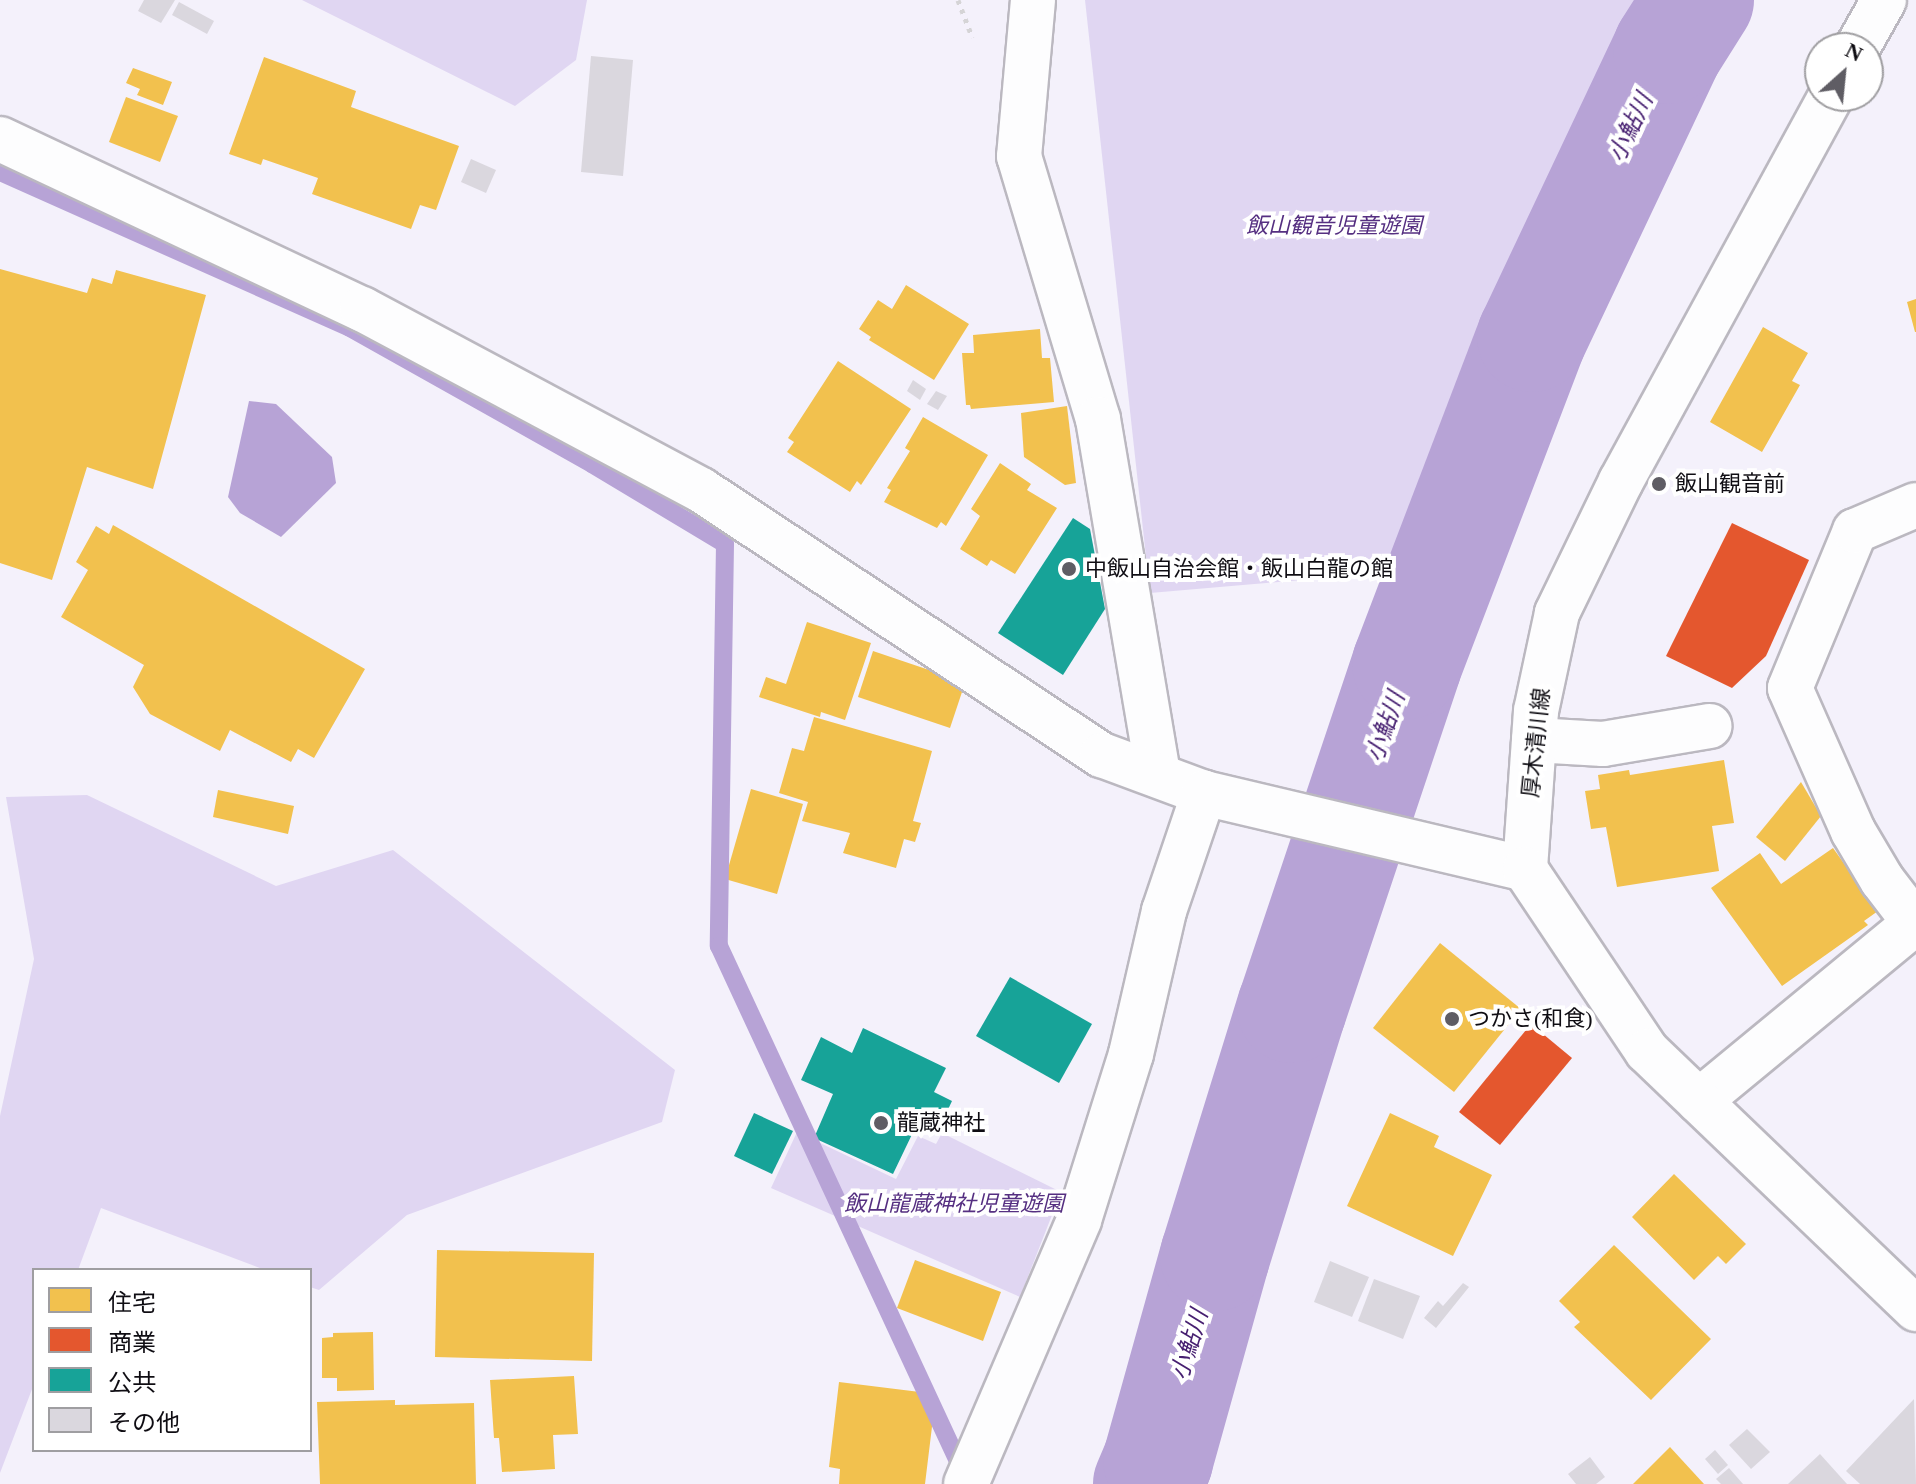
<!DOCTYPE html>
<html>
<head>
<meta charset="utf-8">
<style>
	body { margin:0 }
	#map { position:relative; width:1916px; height:1484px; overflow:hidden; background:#f4f1fb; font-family:"Times New Roman","Noto Sans JP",serif }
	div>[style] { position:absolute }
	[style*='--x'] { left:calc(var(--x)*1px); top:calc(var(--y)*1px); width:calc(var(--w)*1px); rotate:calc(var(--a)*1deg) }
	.green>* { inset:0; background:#e0d6f2 }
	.water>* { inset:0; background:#b7a3d6 }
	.homes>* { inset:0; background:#f2c14e }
	.shops>* { inset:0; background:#e4572e }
	.public>* { inset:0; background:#17a398 }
	.stream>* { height:18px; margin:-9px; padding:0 9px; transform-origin:9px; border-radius:9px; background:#b7a3d6 }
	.river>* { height:110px; margin:-55px; padding:0 55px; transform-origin:55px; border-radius:55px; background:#b7a3d6 }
	.building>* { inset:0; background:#dad7de }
	.path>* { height:5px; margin-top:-2.5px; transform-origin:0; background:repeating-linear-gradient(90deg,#d5d4d6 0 4px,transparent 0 10px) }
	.roads { filter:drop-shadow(2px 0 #bbb8c0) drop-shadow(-2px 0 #bbb8c0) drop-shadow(0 2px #bbb8c0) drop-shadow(0 -2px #bbb8c0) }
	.pedestrian>* { height:44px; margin:-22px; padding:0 22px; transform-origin:22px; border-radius:22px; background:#fdfdfe }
	.minor>* { height:44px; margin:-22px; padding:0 22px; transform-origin:22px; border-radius:22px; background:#fdfdfe }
	.primary>* { height:44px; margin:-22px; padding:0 22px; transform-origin:22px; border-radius:22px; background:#fdfdfe }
	.dots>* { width:22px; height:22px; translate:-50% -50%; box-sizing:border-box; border:4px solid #fff; border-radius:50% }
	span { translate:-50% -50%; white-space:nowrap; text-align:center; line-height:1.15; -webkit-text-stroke:8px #fff; paint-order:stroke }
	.park-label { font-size:22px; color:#552f81; font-style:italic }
	.poi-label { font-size:22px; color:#0f0d13 }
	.left { translate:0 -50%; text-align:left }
	.street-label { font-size:22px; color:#0f0d13 }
	.water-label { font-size:24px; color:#472071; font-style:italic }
	.legend { position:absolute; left:32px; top:1268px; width:280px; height:184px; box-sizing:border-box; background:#fff; border:2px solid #9f9ea1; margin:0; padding:10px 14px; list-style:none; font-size:24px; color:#0f0d13 }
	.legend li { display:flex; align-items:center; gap:16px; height:40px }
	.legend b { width:40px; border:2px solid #9f9ea1 }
	.north { position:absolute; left:1804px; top:32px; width:80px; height:80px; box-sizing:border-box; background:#fff; border:2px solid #9f9ea1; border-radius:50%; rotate:27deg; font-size:22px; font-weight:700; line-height:32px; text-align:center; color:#0f0d13 }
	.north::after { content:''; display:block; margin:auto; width:28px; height:36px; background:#5f5d64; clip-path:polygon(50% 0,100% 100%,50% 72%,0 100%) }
</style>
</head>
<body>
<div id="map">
	<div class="green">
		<div style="clip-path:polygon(302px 0,587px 0,576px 60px,515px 106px)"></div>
		<div style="clip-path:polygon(1085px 0,1687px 0,1419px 570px,1150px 593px)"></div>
		<div style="clip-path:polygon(87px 795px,276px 886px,393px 850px,675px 1070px,662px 1122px,407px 1215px,319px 1290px,310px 1287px,310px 1270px,265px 1270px,101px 1208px,78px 1270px,34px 1270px,34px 1384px,0 1473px,0 1116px,34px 959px,6px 797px)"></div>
		<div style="clip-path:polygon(797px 1132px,896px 1179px,918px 1136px,936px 1144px,942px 1133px,1061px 1192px,1020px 1297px,771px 1188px)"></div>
	</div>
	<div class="water">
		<div style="clip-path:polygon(249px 401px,276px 404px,332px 457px,336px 483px,281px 537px,240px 513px,228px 497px)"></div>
	</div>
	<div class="homes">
		<div style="clip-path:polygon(264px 57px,356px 91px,351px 107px,459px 146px,436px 210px,420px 205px,411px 229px,312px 194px,318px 178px,263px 159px,261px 165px,229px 154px)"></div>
		<div style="clip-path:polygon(133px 68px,172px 82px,163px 105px,137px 95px,140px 89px,126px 83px)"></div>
		<div style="clip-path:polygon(126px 97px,178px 116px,160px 162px,109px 142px)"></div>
		<div style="clip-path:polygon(0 269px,87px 293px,92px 278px,112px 284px,116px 270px,206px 295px,153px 489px,87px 467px,52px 580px,0 563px)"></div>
		<div style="clip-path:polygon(906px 285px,969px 324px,934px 380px,869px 340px,871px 337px,859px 329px,878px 300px,892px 309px)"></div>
		<div style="clip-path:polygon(1916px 299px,1916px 332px,1915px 332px,1907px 302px)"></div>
		<div style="clip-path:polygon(1763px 327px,1808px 353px,1792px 381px,1800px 385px,1762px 452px,1710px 422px)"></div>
		<div style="clip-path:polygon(1040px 329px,1042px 358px,1050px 358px,1054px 402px,971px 409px,970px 405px,966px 405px,962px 353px,974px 353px,973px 335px)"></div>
		<div style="clip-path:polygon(838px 361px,911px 409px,861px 485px,857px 481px,850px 492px,787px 452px,794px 442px,788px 438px)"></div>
		<div style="clip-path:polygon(1067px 406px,1076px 483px,1065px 485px,1024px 457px,1021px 413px)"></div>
		<div style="clip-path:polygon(923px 417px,988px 455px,946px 526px,941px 522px,937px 528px,884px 502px,891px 490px,887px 488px,910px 451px,905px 448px)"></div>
		<div style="clip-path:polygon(1000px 463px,1031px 484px,1027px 490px,1057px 508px,1015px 574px,991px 560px,987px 566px,960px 549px,980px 516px,971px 509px)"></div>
		<div style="clip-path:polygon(113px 525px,365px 669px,314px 758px,298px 749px,291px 762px,230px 730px,220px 751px,150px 714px,133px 687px,144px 665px,61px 617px,88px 570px,76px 562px,96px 526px,109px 534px)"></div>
		<div style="clip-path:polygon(807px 622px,871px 643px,845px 720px,821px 712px,820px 717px,759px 697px,766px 677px,786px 684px)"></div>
		<div style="clip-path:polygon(873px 651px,938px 673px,963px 689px,950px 728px,858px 697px)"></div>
		<div style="clip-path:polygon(814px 717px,932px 751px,913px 821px,921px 823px,915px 842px,904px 839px,896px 868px,843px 853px,850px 833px,802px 821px,808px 802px,779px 793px,792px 748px,804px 751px)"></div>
		<div style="clip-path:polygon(1724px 760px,1734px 823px,1712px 826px,1719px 871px,1617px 887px,1606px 827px,1591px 829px,1585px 791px,1600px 789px,1598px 775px,1629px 770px,1630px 775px)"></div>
		<div style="clip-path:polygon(1801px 782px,1821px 816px,1785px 861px,1756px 837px)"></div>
		<div style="clip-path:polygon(751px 789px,803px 804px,777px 894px,725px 879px)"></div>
		<div style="clip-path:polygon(218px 790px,294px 806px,288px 834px,213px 817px)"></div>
		<div style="clip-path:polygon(1833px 848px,1878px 911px,1864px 921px,1868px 925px,1782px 986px,1711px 888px,1760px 853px,1781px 884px)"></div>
		<div style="clip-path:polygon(1440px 943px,1521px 1009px,1454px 1092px,1373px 1028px)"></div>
		<div style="clip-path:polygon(1390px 1113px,1439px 1136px,1434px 1147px,1492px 1175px,1453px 1256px,1347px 1206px)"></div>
		<div style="clip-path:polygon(1674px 1174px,1746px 1244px,1726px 1264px,1718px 1256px,1694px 1280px,1632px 1217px)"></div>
		<div style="clip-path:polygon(1614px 1245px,1711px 1339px,1651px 1400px,1574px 1327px,1580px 1322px,1559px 1301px)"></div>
		<div style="clip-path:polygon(437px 1250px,594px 1253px,592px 1361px,435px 1357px)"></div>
		<div style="clip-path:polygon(915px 1260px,1001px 1292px,983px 1341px,897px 1308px)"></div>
		<div style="clip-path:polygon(373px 1332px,374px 1390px,337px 1391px,337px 1378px,322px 1378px,322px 1338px,333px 1337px,333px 1333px)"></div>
		<div style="clip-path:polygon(574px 1376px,578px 1434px,553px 1435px,555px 1469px,502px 1472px,499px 1438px,494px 1438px,490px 1380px)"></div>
		<div style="clip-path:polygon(839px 1382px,936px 1394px,925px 1484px,839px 1484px,840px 1469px,829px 1467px)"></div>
		<div style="clip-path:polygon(395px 1400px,395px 1405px,474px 1403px,476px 1484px,320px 1484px,317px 1402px)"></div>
		<div style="clip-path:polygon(1670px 1447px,1704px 1484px,1633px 1484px)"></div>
	</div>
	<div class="shops">
		<div style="clip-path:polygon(1732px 523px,1809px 560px,1766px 656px,1732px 688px,1666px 656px)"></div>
		<div style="clip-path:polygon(1531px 1024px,1572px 1058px,1500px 1145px,1459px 1112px)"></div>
	</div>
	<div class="public">
		<div style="clip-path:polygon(1073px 518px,1090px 529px,1105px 609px,1063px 675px,998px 633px)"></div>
		<div style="clip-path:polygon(1010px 977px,1092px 1024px,1059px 1083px,976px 1036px)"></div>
		<div style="clip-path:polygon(863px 1028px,946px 1068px,934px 1092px,952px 1101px,936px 1135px,916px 1126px,893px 1174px,814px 1138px,833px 1094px,801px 1080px,821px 1037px,852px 1053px)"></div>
		<div style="clip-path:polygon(754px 1113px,793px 1131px,772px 1174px,734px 1156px)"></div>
	</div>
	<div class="stream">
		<div style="--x:0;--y:172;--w:383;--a:24"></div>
		<div style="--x:350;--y:328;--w:278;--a:29.3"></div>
		<div style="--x:592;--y:464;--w:155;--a:31"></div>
		<div style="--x:725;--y:544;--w:402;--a:90.9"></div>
		<div style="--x:719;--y:946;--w:582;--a:65.11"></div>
	</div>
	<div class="river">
		<div style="--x:1148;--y:1484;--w:26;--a:-67"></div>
		<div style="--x:1158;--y:1460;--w:212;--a:-74.4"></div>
		<div style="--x:1215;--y:1256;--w:260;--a:-72.8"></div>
		<div style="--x:1292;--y:1008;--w:363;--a:-71.5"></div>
		<div style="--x:1407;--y:664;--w:350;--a:-69.1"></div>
		<div style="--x:1532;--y:337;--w:318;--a:-64.7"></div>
		<div style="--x:1668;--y:49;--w:58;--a:-57.7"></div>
	</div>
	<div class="building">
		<div style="clip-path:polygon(144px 0,175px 0,161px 23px,138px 11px)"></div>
		<div style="clip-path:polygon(179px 2px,214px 21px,207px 34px,172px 15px)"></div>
		<div style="clip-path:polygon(591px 56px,633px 60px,623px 176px,581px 172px)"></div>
		<div style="clip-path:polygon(471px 159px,496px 170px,486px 193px,461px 182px)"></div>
		<div style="clip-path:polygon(913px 380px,926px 389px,920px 400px,907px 391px)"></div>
		<div style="clip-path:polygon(936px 391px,947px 396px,938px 410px,927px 404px)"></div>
		<div style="clip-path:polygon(1330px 1261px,1369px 1277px,1352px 1317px,1314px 1302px)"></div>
		<div style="clip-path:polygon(1374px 1279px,1420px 1296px,1403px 1339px,1358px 1321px)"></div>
		<div style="clip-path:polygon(1463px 1283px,1469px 1287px,1436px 1328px,1424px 1318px,1438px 1301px,1443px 1306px)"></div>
		<div style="clip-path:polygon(1914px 1399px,1916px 1484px,1860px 1484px,1846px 1471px)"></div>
		<div style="clip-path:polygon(1747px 1429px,1770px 1452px,1751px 1469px,1729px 1445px)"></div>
		<div style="clip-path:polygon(1715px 1450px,1728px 1465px,1718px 1474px,1705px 1459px)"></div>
		<div style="clip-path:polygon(1820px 1454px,1847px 1484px,1788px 1484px)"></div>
		<div style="clip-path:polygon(1590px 1457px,1605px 1477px,1596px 1484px,1576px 1484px,1568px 1474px)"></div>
		<div style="clip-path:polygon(1729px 1468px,1743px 1484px,1721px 1484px,1716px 1479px)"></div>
	</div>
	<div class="path">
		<div style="--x:958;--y:0;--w:40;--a:69"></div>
	</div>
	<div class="roads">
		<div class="pedestrian">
			<div style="--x:1534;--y:740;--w:69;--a:3.3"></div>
			<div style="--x:1603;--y:744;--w:108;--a:-9.6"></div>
		</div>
		<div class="minor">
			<div style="--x:1033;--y:0;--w:157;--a:95.1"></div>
			<div style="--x:1019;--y:156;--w:275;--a:73.3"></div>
			<div style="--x:1098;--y:419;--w:361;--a:80.4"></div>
			<div style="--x:0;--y:139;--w:400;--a:25.2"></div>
			<div style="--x:362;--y:309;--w:384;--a:28.1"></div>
			<div style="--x:701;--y:490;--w:481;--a:33.5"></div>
			<div style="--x:1102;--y:755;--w:109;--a:20.4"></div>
			<div style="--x:1699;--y:1101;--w:280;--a:-39.5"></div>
			<div style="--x:1915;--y:923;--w:54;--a:-127.5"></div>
			<div style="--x:1882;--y:880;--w:57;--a:-120.6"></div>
			<div style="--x:1853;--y:831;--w:156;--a:-113.8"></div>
			<div style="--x:1790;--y:688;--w:170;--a:-67.5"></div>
			<div style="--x:1855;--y:531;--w:66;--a:-23.1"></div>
			<div style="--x:966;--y:1484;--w:287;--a:-66.8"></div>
			<div style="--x:1079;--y:1220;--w:174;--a:-72.6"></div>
			<div style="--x:1131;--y:1054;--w:147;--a:-77"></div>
			<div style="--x:1164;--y:911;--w:125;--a:-71.3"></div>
			<div style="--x:1204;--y:793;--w:330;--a:13.3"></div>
		</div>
		<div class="primary">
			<div style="--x:1857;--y:48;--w:55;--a:-60.6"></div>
			<div style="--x:1831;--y:96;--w:439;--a:118.6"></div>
			<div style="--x:1621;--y:481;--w:147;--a:115.9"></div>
			<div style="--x:1557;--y:613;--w:100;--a:102.1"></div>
			<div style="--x:1536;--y:711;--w:158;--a:94"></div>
			<div style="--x:1525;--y:869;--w:219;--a:56.2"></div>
			<div style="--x:1647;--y:1051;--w:373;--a:43.8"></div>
		</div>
	</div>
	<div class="dots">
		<div style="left:1659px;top:484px;background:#5f5d64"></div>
		<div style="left:1069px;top:569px;background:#5f5d64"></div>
		<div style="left:1452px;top:1019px;background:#5f5d64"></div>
		<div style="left:881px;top:1123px;background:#5f5d64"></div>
	</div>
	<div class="park-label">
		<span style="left:1334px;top:226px">飯山観音児童遊園</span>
		<span style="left:954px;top:1204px">飯山龍蔵神社児童遊園</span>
	</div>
	<div class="poi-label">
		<span class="left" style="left:1675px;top:484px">飯山観音前</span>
		<span class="left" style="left:1085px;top:569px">中飯山自治会館・飯山白龍の館</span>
		<span class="left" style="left:1468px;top:1019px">つかさ(和食)</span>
		<span class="left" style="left:897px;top:1123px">龍蔵神社</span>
	</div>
	<div class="street-label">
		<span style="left:1536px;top:743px;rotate:-84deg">厚木清川線</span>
	</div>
	<div class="water-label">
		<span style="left:1631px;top:128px;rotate:-65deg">小鮎川</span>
		<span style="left:1386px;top:727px;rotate:-71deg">小鮎川</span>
		<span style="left:1190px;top:1345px;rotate:-73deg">小鮎川</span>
	</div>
	<ul class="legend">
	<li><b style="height:22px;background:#f2c14e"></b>住宅</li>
	<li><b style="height:22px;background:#e4572e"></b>商業</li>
	<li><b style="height:22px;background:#17a398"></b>公共</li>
	<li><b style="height:22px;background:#dad7de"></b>その他</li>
	</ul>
	<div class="north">N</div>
</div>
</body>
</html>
